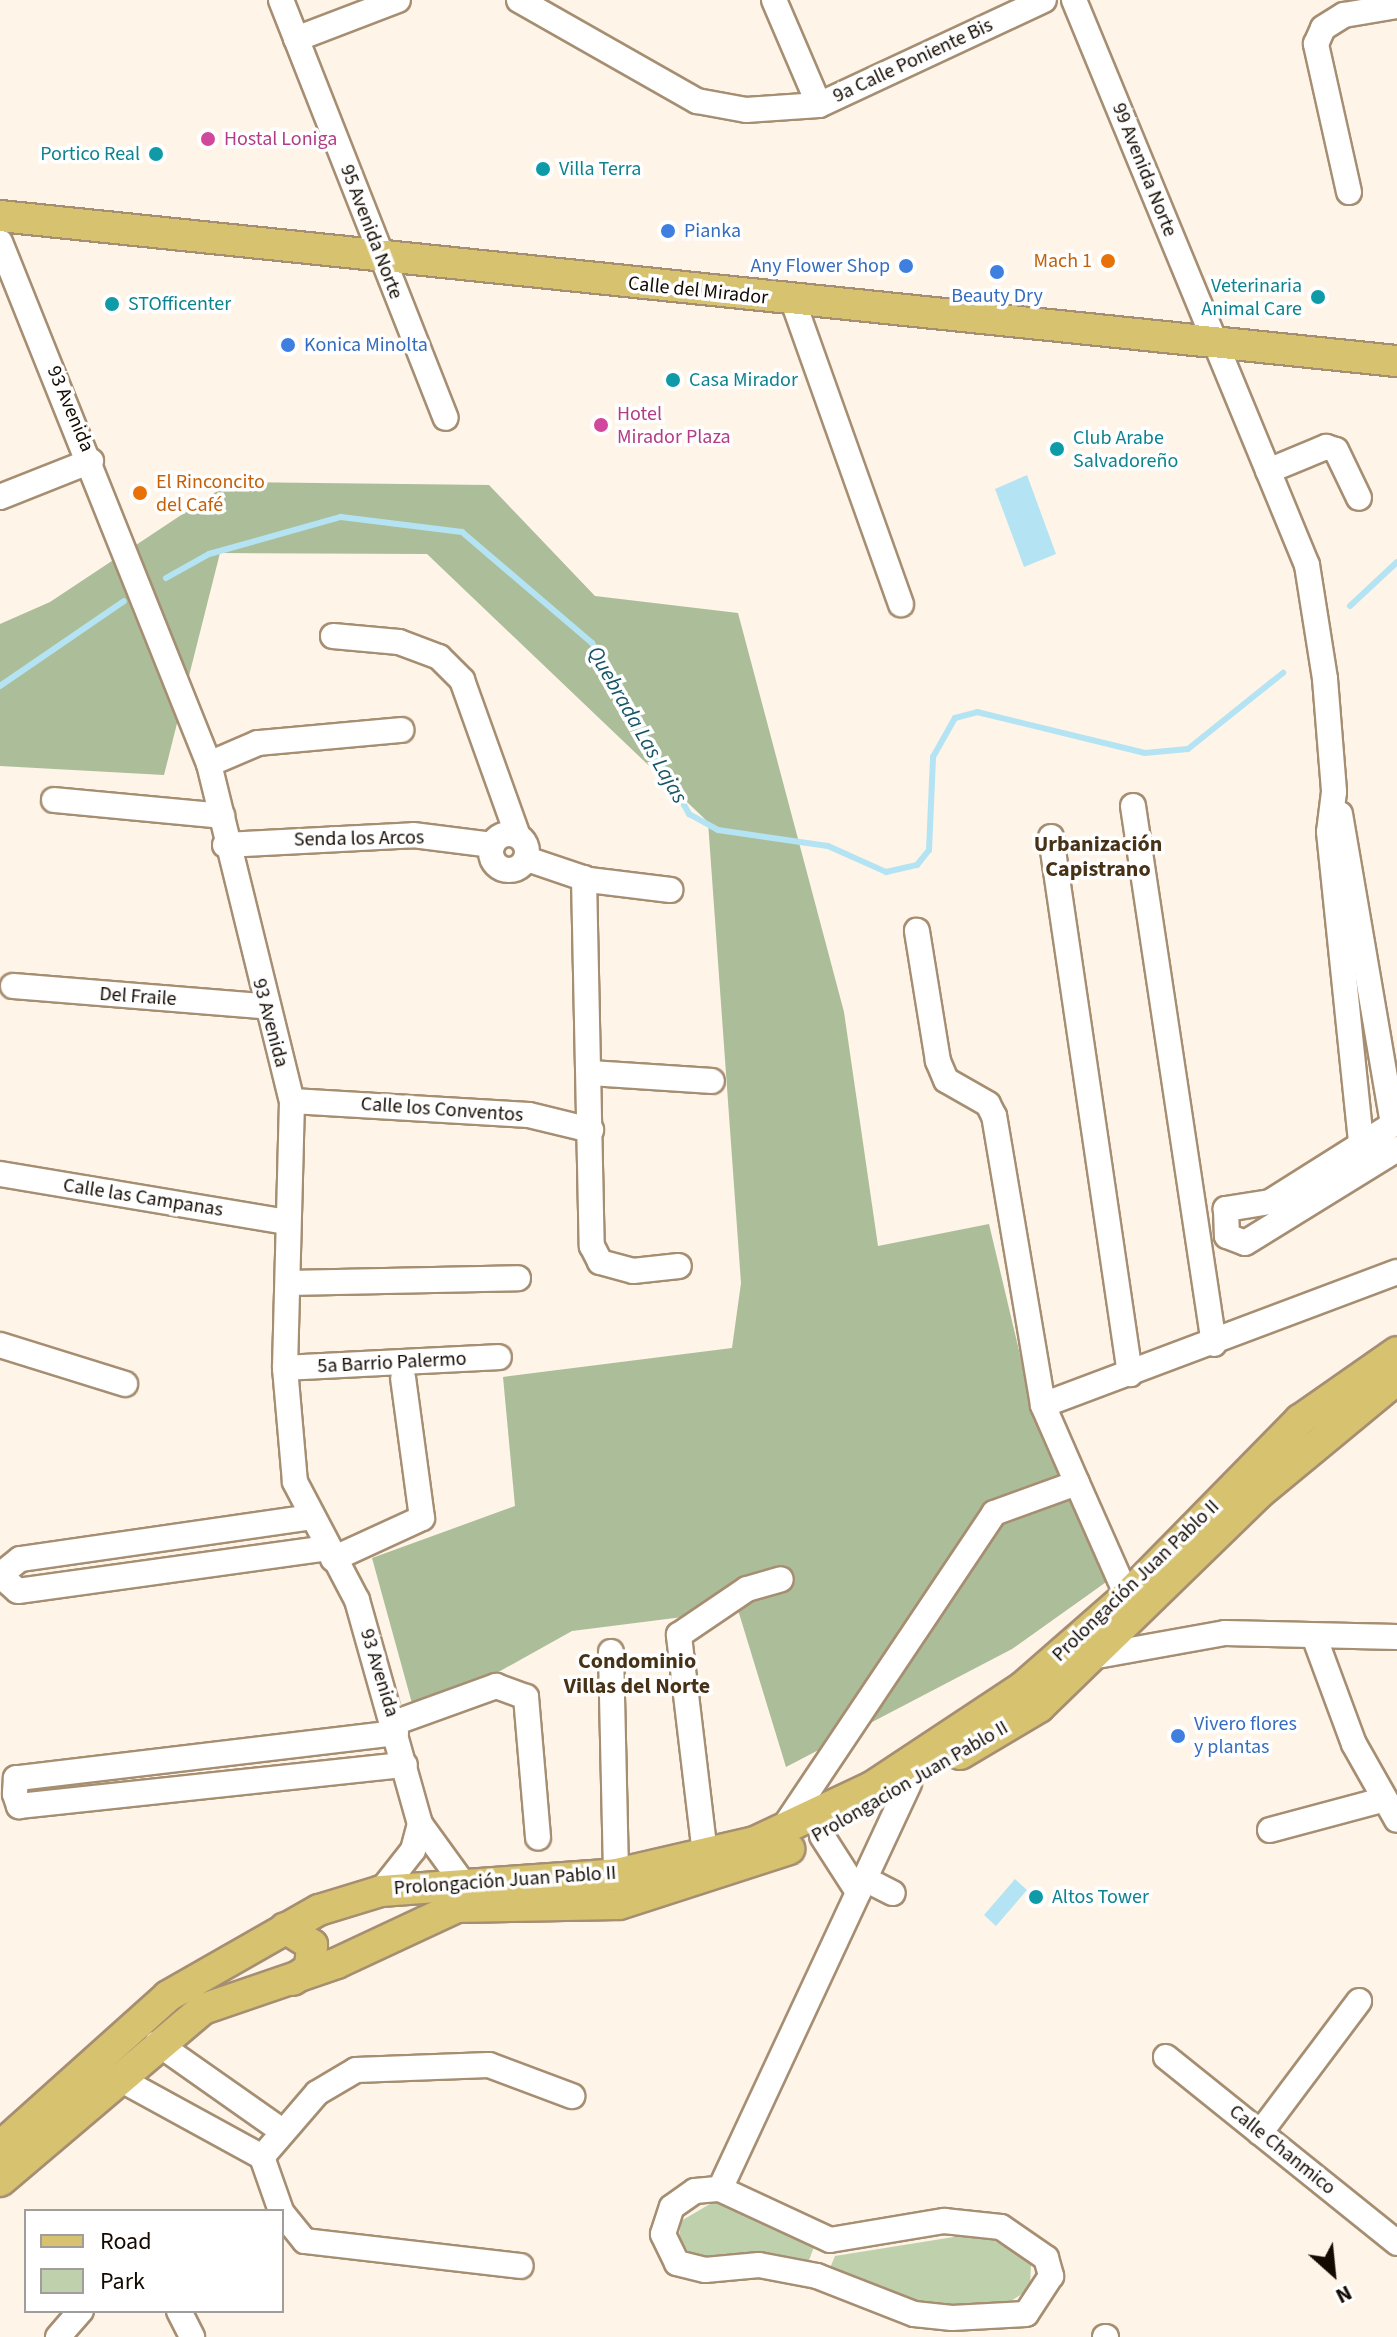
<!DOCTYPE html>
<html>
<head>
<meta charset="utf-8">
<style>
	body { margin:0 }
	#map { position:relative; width:1397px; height:2337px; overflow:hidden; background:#fef4e8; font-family:"Source Sans 3",sans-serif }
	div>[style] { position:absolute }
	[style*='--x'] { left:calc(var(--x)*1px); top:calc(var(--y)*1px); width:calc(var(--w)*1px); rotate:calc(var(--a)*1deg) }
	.green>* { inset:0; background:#bfd0ac }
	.forest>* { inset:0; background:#acbd99 }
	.water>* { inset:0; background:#b4e4f3 }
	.stream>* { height:6px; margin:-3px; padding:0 3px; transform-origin:3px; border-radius:3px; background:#b4e4f3 }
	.roads { filter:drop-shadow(2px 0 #a68e72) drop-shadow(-2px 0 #a68e72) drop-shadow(0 2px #a68e72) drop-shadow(0 -2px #a68e72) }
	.minor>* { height:24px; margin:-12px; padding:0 12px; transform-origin:12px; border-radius:12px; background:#fff }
	.minor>.ring { margin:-12px; padding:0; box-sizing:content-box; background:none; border:24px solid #fff; border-radius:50% }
	.major>* { height:30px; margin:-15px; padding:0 15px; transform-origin:15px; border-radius:15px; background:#d7c270 }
	.dots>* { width:22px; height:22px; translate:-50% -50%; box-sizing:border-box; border:4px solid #fff; border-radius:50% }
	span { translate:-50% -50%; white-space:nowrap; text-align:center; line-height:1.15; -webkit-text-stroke:7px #fff; paint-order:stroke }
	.street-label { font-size:20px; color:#130a02 }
	.hotel-label { font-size:20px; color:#b23c85 }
	.left { translate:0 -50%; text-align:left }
	.culture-label { font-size:20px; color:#0d838f }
	.right { translate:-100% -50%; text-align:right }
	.shop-label { font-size:20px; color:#366cbe }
	.food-label { font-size:20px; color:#c56008 }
	.water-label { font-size:22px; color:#165566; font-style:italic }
	.neighbourhood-label { font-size:22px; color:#473218; font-weight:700 }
	.legend { position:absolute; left:24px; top:2209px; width:260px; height:104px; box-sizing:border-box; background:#fff; border:2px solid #a19d9a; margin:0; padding:10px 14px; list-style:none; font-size:24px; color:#130a02 }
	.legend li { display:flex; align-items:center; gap:16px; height:40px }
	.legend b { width:40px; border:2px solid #a19d9a }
	.north { position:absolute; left:1293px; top:2233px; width:80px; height:80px; -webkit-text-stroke:6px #fff; paint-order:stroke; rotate:153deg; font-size:22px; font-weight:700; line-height:32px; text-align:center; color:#130a02 }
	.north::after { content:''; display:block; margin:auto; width:28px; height:36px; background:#130a02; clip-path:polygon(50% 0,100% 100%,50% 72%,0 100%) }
</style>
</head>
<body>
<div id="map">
	<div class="green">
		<div style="clip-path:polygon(715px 2201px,814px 2247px,808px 2263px,761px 2254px,691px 2256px,679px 2237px,681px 2221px)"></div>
		<div style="clip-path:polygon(960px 2236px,993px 2240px,1031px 2263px,1030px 2289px,998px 2309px,933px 2309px,875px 2293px,830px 2268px,835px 2256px)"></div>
	</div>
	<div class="forest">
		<div style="clip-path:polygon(231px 482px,489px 485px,595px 596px,738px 613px,844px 1012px,878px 1246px,989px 1224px,1026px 1380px,1109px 1580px,1012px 1649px,786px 1767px,738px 1610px,572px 1631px,416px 1718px,372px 1558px,515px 1506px,503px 1377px,732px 1348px,741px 1283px,708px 822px,427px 554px,220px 553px,164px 775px,0 766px,0 624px,50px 602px)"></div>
	</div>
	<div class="water">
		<div style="clip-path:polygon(1027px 475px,1056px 554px,1024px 567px,995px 489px)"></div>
		<div style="clip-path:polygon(1015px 1879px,1027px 1890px,996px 1926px,984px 1915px)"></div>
	</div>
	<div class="stream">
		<div style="--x:166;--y:578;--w:49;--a:-29.2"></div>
		<div style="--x:209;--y:554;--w:137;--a:-15.7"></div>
		<div style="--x:341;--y:517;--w:122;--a:7.1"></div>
		<div style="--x:462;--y:532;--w:171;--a:40.5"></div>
		<div style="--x:592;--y:643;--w:197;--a:60.4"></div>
		<div style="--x:689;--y:814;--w:33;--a:29"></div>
		<div style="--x:718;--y:830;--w:111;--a:8.3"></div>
		<div style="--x:828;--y:846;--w:64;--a:24.1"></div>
		<div style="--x:886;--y:872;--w:32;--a:-13"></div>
		<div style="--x:917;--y:865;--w:19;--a:-51"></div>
		<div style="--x:929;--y:850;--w:93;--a:-87.5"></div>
		<div style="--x:933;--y:757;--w:45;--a:-60.6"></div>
		<div style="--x:955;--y:718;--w:23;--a:-15"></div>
		<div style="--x:977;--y:712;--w:173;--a:13.7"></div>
		<div style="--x:1145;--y:753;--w:43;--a:-5.3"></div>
		<div style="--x:1188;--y:749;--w:122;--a:-38.7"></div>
		<div style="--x:1350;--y:606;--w:64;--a:-43.1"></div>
		<div style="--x:0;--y:686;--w:150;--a:-34.4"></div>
	</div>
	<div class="roads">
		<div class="minor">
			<div style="--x:281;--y:0;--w:449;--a:68.5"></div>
			<div style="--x:519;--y:0;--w:205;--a:29.6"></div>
			<div style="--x:697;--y:101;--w:50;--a:10.4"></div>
			<div style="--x:746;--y:110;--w:73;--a:-3.9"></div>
			<div style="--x:819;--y:105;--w:248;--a:-25"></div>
			<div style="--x:774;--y:0;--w:114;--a:66.8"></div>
			<div style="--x:1074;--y:0;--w:611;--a:67.59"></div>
			<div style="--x:1307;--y:565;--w:115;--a:81"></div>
			<div style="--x:1325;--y:679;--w:113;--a:85.4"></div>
			<div style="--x:1334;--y:792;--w:40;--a:97.1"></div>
			<div style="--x:1329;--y:832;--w:310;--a:84.1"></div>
			<div style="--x:296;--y:39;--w:109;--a:-20.9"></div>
			<div style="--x:1349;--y:192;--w:152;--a:-102.6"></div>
			<div style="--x:1316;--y:44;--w:17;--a:-66"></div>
			<div style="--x:1323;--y:28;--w:25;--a:-32"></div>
			<div style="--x:1344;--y:15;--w:54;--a:-9.6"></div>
			<div style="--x:0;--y:242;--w:562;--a:68.18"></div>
			<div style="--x:209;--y:764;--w:347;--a:76.2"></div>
			<div style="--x:292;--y:1101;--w:267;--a:91.5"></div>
			<div style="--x:285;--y:1368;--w:114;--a:85"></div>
			<div style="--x:295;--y:1482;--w:133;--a:62.3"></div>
			<div style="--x:357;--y:1600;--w:233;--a:74.3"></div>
			<div style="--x:420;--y:1824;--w:72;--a:54.1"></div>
			<div style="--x:793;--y:301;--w:322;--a:70.4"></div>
			<div style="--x:1268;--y:471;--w:63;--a:-22.5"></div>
			<div style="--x:1326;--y:447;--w:10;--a:17"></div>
			<div style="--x:1336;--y:450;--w:53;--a:64.4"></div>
			<div style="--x:0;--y:497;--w:98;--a:-21.6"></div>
			<div style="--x:333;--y:636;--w:66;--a:5.2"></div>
			<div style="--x:399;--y:642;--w:43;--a:20.6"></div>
			<div style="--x:439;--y:657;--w:33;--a:45"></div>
			<div style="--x:462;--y:680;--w:164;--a:70.3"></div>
			<div style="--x:209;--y:764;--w:53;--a:-23.2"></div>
			<div style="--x:258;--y:743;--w:144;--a:-5.2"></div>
			<div style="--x:54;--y:800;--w:169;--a:5.4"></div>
			<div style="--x:1133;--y:806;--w:544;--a:81.44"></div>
			<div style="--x:1340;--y:814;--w:314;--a:80.3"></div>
			<div class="ring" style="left:491px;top:834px;width:12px;height:12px"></div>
			<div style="--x:1051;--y:837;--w:543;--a:81.63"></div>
			<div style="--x:225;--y:845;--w:188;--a:-3"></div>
			<div style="--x:413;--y:835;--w:80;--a:7.2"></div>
			<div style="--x:527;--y:859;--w:65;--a:18.7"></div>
			<div style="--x:589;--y:880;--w:82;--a:7"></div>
			<div style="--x:584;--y:878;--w:368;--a:88.8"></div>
			<div style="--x:592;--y:1246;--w:18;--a:63"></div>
			<div style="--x:600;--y:1262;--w:34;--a:15"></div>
			<div style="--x:633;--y:1271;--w:46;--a:-6.2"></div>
			<div style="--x:13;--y:986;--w:252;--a:4.6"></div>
			<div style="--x:591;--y:1073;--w:121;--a:3.8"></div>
			<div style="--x:292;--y:1101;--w:237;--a:3.4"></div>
			<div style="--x:529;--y:1115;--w:64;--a:13.6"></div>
			<div style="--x:1397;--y:1122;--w:150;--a:147.8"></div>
			<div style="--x:1270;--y:1202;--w:45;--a:171"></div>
			<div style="--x:1226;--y:1209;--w:27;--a:88"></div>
			<div style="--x:1227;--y:1236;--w:19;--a:21"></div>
			<div style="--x:1245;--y:1243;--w:179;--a:-31.7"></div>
			<div style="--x:0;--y:1174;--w:290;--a:9.5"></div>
			<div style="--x:288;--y:1283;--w:230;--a:-1.2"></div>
			<div style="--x:0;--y:1345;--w:131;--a:17.3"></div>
			<div style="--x:285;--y:1368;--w:214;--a:-2.9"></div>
			<div style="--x:1043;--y:1405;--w:378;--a:-20.6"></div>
			<div style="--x:1077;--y:1483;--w:124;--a:66.1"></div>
			<div style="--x:312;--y:1517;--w:295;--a:171.8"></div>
			<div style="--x:20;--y:1559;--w:26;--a:141"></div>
			<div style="--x:0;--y:1575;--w:24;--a:42"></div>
			<div style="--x:18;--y:1591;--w:311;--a:-7.9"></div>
			<div style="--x:333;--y:1559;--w:98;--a:-24.7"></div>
			<div style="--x:422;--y:1518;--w:141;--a:-97.7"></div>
			<div style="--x:1314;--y:1636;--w:115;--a:69.7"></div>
			<div style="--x:1354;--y:1744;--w:87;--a:60.5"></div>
			<div style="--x:611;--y:1652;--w:222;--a:88.7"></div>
			<div style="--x:1097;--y:1656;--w:130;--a:-10.2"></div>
			<div style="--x:1225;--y:1633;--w:172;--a:1.3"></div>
			<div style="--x:394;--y:1723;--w:109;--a:-19.9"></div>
			<div style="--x:496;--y:1686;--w:32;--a:20"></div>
			<div style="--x:526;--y:1697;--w:141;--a:85.1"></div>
			<div style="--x:396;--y:1733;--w:383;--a:173.2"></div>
			<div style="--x:16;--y:1778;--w:16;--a:94"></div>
			<div style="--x:15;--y:1794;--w:13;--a:72"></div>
			<div style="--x:19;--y:1806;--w:388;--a:-6.1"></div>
			<div style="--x:1270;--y:1830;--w:116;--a:-15"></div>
			<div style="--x:780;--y:1833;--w:385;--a:-56.2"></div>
			<div style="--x:994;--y:1513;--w:88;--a:-19.9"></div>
			<div style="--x:1077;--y:1483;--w:85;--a:-113.6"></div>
			<div style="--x:1043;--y:1405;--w:293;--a:-99.6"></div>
			<div style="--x:994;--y:1116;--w:13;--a:-117"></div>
			<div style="--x:988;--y:1104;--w:48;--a:-150.3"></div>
			<div style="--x:946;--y:1080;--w:21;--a:-113"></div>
			<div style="--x:938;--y:1061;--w:132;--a:-99.2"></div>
			<div style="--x:822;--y:1836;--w:67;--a:57.3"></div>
			<div style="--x:705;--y:1854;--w:221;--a:-96.8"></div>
			<div style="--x:679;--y:1635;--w:82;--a:-34.1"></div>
			<div style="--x:747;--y:1589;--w:35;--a:-16"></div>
			<div style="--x:865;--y:1879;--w:31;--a:27"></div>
			<div style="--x:381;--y:1891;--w:52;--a:-52"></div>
			<div style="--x:413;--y:1850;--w:27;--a:-75"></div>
			<div style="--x:157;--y:2043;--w:151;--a:35.1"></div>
			<div style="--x:1166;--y:2057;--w:297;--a:38.8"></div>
			<div style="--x:118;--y:2078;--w:164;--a:28.7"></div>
			<div style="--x:262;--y:2157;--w:57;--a:70.6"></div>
			<div style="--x:1260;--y:2133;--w:165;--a:-53.1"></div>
			<div style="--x:262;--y:2157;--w:84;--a:-49.3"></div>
			<div style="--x:317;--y:2093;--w:45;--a:-30.5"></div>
			<div style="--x:356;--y:2070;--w:133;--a:-2.2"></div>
			<div style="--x:489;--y:2065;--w:89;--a:20.5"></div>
			<div style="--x:720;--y:2189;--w:121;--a:24.9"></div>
			<div style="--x:830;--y:2240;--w:116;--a:-9.5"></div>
			<div style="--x:944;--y:2221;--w:57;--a:6"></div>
			<div style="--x:1001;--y:2227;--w:55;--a:34.6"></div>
			<div style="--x:1046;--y:2258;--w:19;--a:74"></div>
			<div style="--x:1051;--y:2276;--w:45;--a:123.3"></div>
			<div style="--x:1026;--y:2314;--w:74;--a:176.9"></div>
			<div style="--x:952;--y:2318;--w:38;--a:-174"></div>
			<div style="--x:914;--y:2314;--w:104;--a:-158.6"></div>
			<div style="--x:817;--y:2276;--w:59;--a:-169.3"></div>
			<div style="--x:759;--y:2265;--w:54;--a:174.7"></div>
			<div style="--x:705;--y:2270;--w:29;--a:-166"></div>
			<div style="--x:677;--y:2263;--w:32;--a:-116"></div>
			<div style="--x:663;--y:2234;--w:28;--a:-72"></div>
			<div style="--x:672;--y:2207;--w:28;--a:-35"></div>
			<div style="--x:695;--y:2191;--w:25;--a:-5"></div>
			<div style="--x:720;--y:2189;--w:447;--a:-65"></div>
			<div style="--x:282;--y:2213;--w:36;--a:51"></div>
			<div style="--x:305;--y:2241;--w:217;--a:6.6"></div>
			<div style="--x:179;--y:2311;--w:29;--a:63"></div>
			<div style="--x:58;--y:2337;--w:35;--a:-49"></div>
			<div style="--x:1105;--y:2337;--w:1;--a:0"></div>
		</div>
		<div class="major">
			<div style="--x:0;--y:216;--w:1405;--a:5.93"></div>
			<div style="--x:960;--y:1754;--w:92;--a:-30.7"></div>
			<div style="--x:1039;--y:1707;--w:305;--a:-44.2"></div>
			<div style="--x:1258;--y:1494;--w:180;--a:-39.6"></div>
			<div style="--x:285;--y:1928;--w:32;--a:32"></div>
			<div style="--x:312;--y:1945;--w:23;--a:95"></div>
			<div style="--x:310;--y:1968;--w:21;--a:145"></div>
			<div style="--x:0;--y:2147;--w:226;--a:-41.9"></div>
			<div style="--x:168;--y:1996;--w:174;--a:-29.7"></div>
			<div style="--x:319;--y:1910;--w:65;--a:-17"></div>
			<div style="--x:381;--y:1891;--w:236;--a:-4.1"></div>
			<div style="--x:616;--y:1874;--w:143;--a:-13"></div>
			<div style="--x:755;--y:1842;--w:129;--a:-25.2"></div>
			<div style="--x:872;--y:1787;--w:181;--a:-33.5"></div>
			<div style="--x:1023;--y:1687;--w:138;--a:-41.2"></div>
			<div style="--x:1127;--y:1596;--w:247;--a:-45.5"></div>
			<div style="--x:1300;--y:1420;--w:118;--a:-35"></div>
			<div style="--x:0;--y:2181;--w:266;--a:-40.3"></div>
			<div style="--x:203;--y:2009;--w:142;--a:-18.9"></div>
			<div style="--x:337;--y:1963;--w:132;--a:-25"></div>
			<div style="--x:457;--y:1907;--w:162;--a:-1.1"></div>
			<div style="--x:619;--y:1904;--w:179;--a:-17.9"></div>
		</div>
	</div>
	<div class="dots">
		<div style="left:208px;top:139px;background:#d1479c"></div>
		<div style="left:156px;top:154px;background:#0f9aa8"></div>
		<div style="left:543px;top:169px;background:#0f9aa8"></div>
		<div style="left:668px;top:231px;background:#3f7fe0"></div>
		<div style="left:1108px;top:261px;background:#e8710a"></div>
		<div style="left:906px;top:266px;background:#3f7fe0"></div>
		<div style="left:997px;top:272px;background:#3f7fe0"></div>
		<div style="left:1318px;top:297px;background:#0f9aa8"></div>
		<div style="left:112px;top:304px;background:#0f9aa8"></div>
		<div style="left:288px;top:345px;background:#3f7fe0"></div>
		<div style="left:673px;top:380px;background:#0f9aa8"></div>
		<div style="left:601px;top:425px;background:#d1479c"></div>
		<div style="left:1057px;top:449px;background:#0f9aa8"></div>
		<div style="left:140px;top:493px;background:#e8710a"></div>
		<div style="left:1178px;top:1736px;background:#3f7fe0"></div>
		<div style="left:1036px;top:1897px;background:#0f9aa8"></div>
	</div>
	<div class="street-label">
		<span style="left:913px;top:61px;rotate:-25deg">9a Calle Poniente Bis</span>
		<span style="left:1144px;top:170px;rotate:68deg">99 Avenida Norte</span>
		<span style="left:371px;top:232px;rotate:69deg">95 Avenida Norte</span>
		<span style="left:698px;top:291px;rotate:6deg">Calle del Mirador</span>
		<span style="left:70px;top:409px;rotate:67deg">93 Avenida</span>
		<span style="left:359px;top:839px;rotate:-1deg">Senda los Arcos</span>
		<span style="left:138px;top:997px;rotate:4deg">Del Fraile</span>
		<span style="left:270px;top:1023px;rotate:75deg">93 Avenida</span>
		<span style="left:442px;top:1110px;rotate:4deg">Calle los Conventos</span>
		<span style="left:143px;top:1198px;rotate:9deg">Calle las Campanas</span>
		<span style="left:392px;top:1363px;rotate:-3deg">5a Barrio Palermo</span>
		<span style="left:1136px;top:1581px;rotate:-44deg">Prolongación Juan Pablo II</span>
		<span style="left:379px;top:1673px;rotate:73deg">93 Avenida</span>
		<span style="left:910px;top:1782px;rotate:-30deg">Prolongacion Juan Pablo II</span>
		<span style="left:505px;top:1881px;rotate:-4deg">Prolongación Juan Pablo II</span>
		<span style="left:1282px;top:2150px;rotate:39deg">Calle Chanmico</span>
	</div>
	<div class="hotel-label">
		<span class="left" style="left:224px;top:139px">Hostal Loniga</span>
		<span class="left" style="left:617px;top:426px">Hotel<br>Mirador Plaza</span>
	</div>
	<div class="culture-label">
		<span class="right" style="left:140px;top:154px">Portico Real</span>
		<span class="left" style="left:559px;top:169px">Villa Terra</span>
		<span class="right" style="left:1302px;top:298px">Veterinaria<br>Animal Care</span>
		<span class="left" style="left:128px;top:304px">STOfficenter</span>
		<span class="left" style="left:689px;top:380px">Casa Mirador</span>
		<span class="left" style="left:1073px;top:450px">Club Arabe<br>Salvadoreño</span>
		<span class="left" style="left:1052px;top:1897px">Altos Tower</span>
	</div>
	<div class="shop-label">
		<span class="left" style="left:684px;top:231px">Pianka</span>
		<span class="right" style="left:890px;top:266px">Any Flower Shop</span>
		<span style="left:997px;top:296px">Beauty Dry</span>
		<span class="left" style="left:304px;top:345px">Konica Minolta</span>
		<span class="left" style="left:1194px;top:1736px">Vivero flores<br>y plantas</span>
	</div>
	<div class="food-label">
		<span class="right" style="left:1092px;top:261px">Mach 1</span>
		<span class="left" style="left:156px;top:494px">El Rinconcito<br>del Café</span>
	</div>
	<div class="water-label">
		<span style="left:637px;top:725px;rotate:60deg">Quebrada Las Lajas</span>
	</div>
	<div class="neighbourhood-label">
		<span style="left:1098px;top:857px">Urbanización<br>Capistrano</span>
		<span style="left:637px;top:1674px">Condominio<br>Villas del Norte</span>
	</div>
	<ul class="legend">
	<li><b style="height:10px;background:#d7c270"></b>Road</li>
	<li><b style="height:22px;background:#bfd0ac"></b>Park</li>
	</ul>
	<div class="north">N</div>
</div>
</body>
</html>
